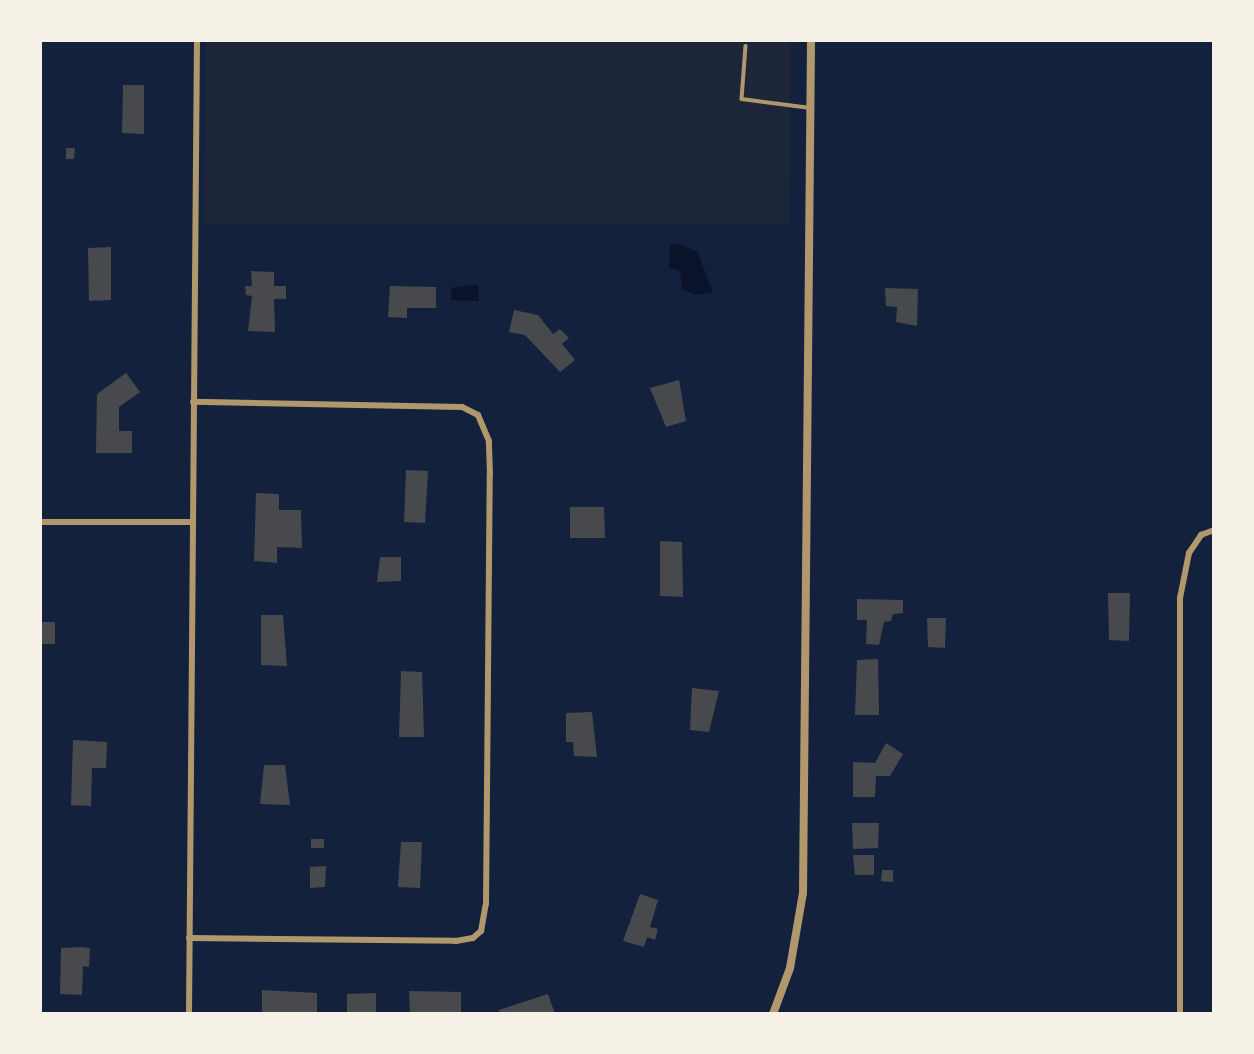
<!DOCTYPE html>
<html>
<head>
<meta charset="utf-8">
<style>
	body { margin:0 }
	#map { position:relative; width:1254px; height:1054px; overflow:hidden; background:#14213d; font-family:"Noto Sans",sans-serif }
	div>[style] { position:absolute }
	[style*='--x'] { left:calc(var(--x)*1px); top:calc(var(--y)*1px); width:calc(var(--w)*1px); rotate:calc(var(--a)*1deg) }
	.green>* { inset:0; background:#1d2539 }
	.water>* { inset:0; background:#0b132b }
	.building>* { inset:0; background:#48494c }
	.service>* { height:3.5px; margin:-1.75px; padding:0 1.75px; transform-origin:1.75px; border-radius:1.75px; background:#b1986c }
	.minor>* { height:6px; margin:-3px; padding:0 3px; transform-origin:3px; border-radius:3px; background:#b1986c }
	.tertiary>* { height:8px; margin:-4px; padding:0 4px; transform-origin:4px; border-radius:4px; background:#b1986c }
	span { translate:-50% -50%; white-space:nowrap; text-align:center; line-height:1.15; -webkit-text-stroke:6px #f6f1e7; paint-order:stroke }
	.frame { position:absolute; inset:0; border:42px solid #f6f1e7; pointer-events:none }
</style>
</head>
<body>
<div id="map">
	<div class="green">
		<div style="clip-path:polygon(206px 40px,791px 40px,789px 225px,204px 225px)"></div>
	</div>
	<div class="water">
		<div style="clip-path:polygon(675px 243px,697px 251px,713px 292px,696px 295px,682px 289px,680px 271px,669px 268px,670px 245px)"></div>
		<div style="clip-path:polygon(471px 285px,478px 285px,479px 301px,451px 300px,451px 288px)"></div>
	</div>
	<div class="building">
		<div style="clip-path:polygon(123px 85px,144px 85px,144px 134px,122px 133px)"></div>
		<div style="clip-path:polygon(66px 148px,75px 148px,74px 159px,66px 159px)"></div>
		<div style="clip-path:polygon(111px 247px,111px 300px,89px 301px,88px 248px)"></div>
		<div style="clip-path:polygon(251px 271px,274px 272px,274px 286px,286px 286px,286px 299px,274px 299px,275px 332px,248px 331px,252px 296px,246px 295px,245px 286px,252px 286px)"></div>
		<div style="clip-path:polygon(390px 286px,436px 287px,436px 308px,407px 308px,407px 318px,388px 317px)"></div>
		<div style="clip-path:polygon(885px 288px,918px 289px,917px 326px,896px 322px,897px 307px,886px 306px)"></div>
		<div style="clip-path:polygon(514px 310px,538px 315px,553px 334px,560px 329px,569px 338px,562px 344px,575px 360px,560px 372px,525px 335px,509px 332px)"></div>
		<div style="clip-path:polygon(126px 373px,140px 392px,119px 407px,119px 431px,132px 431px,132px 453px,96px 453px,97px 394px)"></div>
		<div style="clip-path:polygon(679px 380px,686px 421px,666px 427px,650px 388px)"></div>
		<div style="clip-path:polygon(406px 470px,428px 471px,425px 523px,404px 522px)"></div>
		<div style="clip-path:polygon(256px 493px,279px 494px,279px 510px,301px 510px,302px 548px,277px 547px,277px 563px,254px 561px)"></div>
		<div style="clip-path:polygon(570px 507px,604px 507px,605px 538px,570px 538px)"></div>
		<div style="clip-path:polygon(660px 541px,682px 542px,683px 597px,660px 596px)"></div>
		<div style="clip-path:polygon(380px 557px,401px 557px,401px 581px,377px 582px)"></div>
		<div style="clip-path:polygon(1108px 593px,1130px 593px,1129px 641px,1109px 640px)"></div>
		<div style="clip-path:polygon(857px 599px,903px 600px,903px 613px,893px 614px,891px 621px,884px 622px,879px 645px,866px 644px,867px 620px,857px 620px)"></div>
		<div style="clip-path:polygon(261px 615px,283px 615px,287px 666px,261px 665px)"></div>
		<div style="clip-path:polygon(927px 618px,946px 618px,945px 648px,928px 647px)"></div>
		<div style="clip-path:polygon(40px 622px,55px 622px,55px 644px,40px 644px)"></div>
		<div style="clip-path:polygon(878px 659px,879px 715px,855px 715px,857px 660px)"></div>
		<div style="clip-path:polygon(401px 671px,422px 672px,424px 737px,399px 737px)"></div>
		<div style="clip-path:polygon(692px 688px,719px 691px,709px 732px,690px 730px)"></div>
		<div style="clip-path:polygon(592px 712px,597px 757px,574px 756px,573px 742px,566px 742px,566px 713px)"></div>
		<div style="clip-path:polygon(73px 740px,107px 742px,106px 768px,92px 768px,91px 806px,71px 805px)"></div>
		<div style="clip-path:polygon(886px 743px,903px 754px,890px 776px,876px 776px,875px 797px,853px 797px,853px 762px,875px 763px)"></div>
		<div style="clip-path:polygon(264px 765px,285px 765px,290px 805px,260px 804px)"></div>
		<div style="clip-path:polygon(852px 823px,879px 823px,878px 848px,853px 849px)"></div>
		<div style="clip-path:polygon(311px 839px,324px 839px,324px 848px,311px 848px)"></div>
		<div style="clip-path:polygon(401px 842px,422px 842px,420px 888px,398px 887px)"></div>
		<div style="clip-path:polygon(853px 855px,874px 855px,874px 875px,855px 875px)"></div>
		<div style="clip-path:polygon(326px 866px,325px 887px,310px 888px,310px 867px)"></div>
		<div style="clip-path:polygon(882px 870px,893px 870px,893px 882px,881px 881px)"></div>
		<div style="clip-path:polygon(640px 894px,658px 900px,650px 927px,658px 929px,655px 940px,647px 937px,644px 947px,623px 941px)"></div>
		<div style="clip-path:polygon(81px 947px,90px 948px,89px 967px,83px 966px,82px 995px,60px 994px,61px 948px)"></div>
		<div style="clip-path:polygon(262px 990px,317px 993px,317px 1012px,262px 1014px)"></div>
		<div style="clip-path:polygon(409px 991px,461px 992px,461px 1013px,410px 1014px)"></div>
		<div style="clip-path:polygon(376px 993px,376px 1014px,347px 1014px,347px 994px)"></div>
		<div style="clip-path:polygon(548px 994px,555px 1014px,500px 1014px,499px 1010px)"></div>
	</div>
	<div class="service">
		<div style="--x:746;--y:46;--w:53;--a:94.3"></div>
		<div style="--x:742;--y:99;--w:69;--a:7.5"></div>
	</div>
	<div class="minor">
		<div style="--x:40;--y:522;--w:151;--a:0"></div>
		<div style="--x:189;--y:938;--w:267;--a:0.6"></div>
		<div style="--x:456;--y:941;--w:17;--a:-10"></div>
		<div style="--x:473;--y:938;--w:11;--a:-41"></div>
		<div style="--x:481;--y:931;--w:27;--a:-80"></div>
		<div style="--x:486;--y:904;--w:430;--a:-89.5"></div>
		<div style="--x:490;--y:474;--w:33;--a:-92"></div>
		<div style="--x:489;--y:441;--w:28;--a:-113"></div>
		<div style="--x:478;--y:415;--w:18;--a:-153"></div>
		<div style="--x:462;--y:407;--w:269;--a:-178.9"></div>
		<div style="--x:189;--y:1014;--w:974;--a:-89.53"></div>
		<div style="--x:1180;--y:1014;--w:416;--a:-90"></div>
		<div style="--x:1180;--y:598;--w:46;--a:-78.7"></div>
		<div style="--x:1189;--y:553;--w:22;--a:-56"></div>
		<div style="--x:1201;--y:535;--w:14;--a:-21"></div>
	</div>
	<div class="tertiary">
		<div style="--x:773;--y:1014;--w:49;--a:-69.7"></div>
		<div style="--x:790;--y:968;--w:76;--a:-80.2"></div>
		<div style="--x:803;--y:893;--w:853;--a:-89.46"></div>
	</div>
	<div class="frame"></div>
</div>
</body>
</html>
